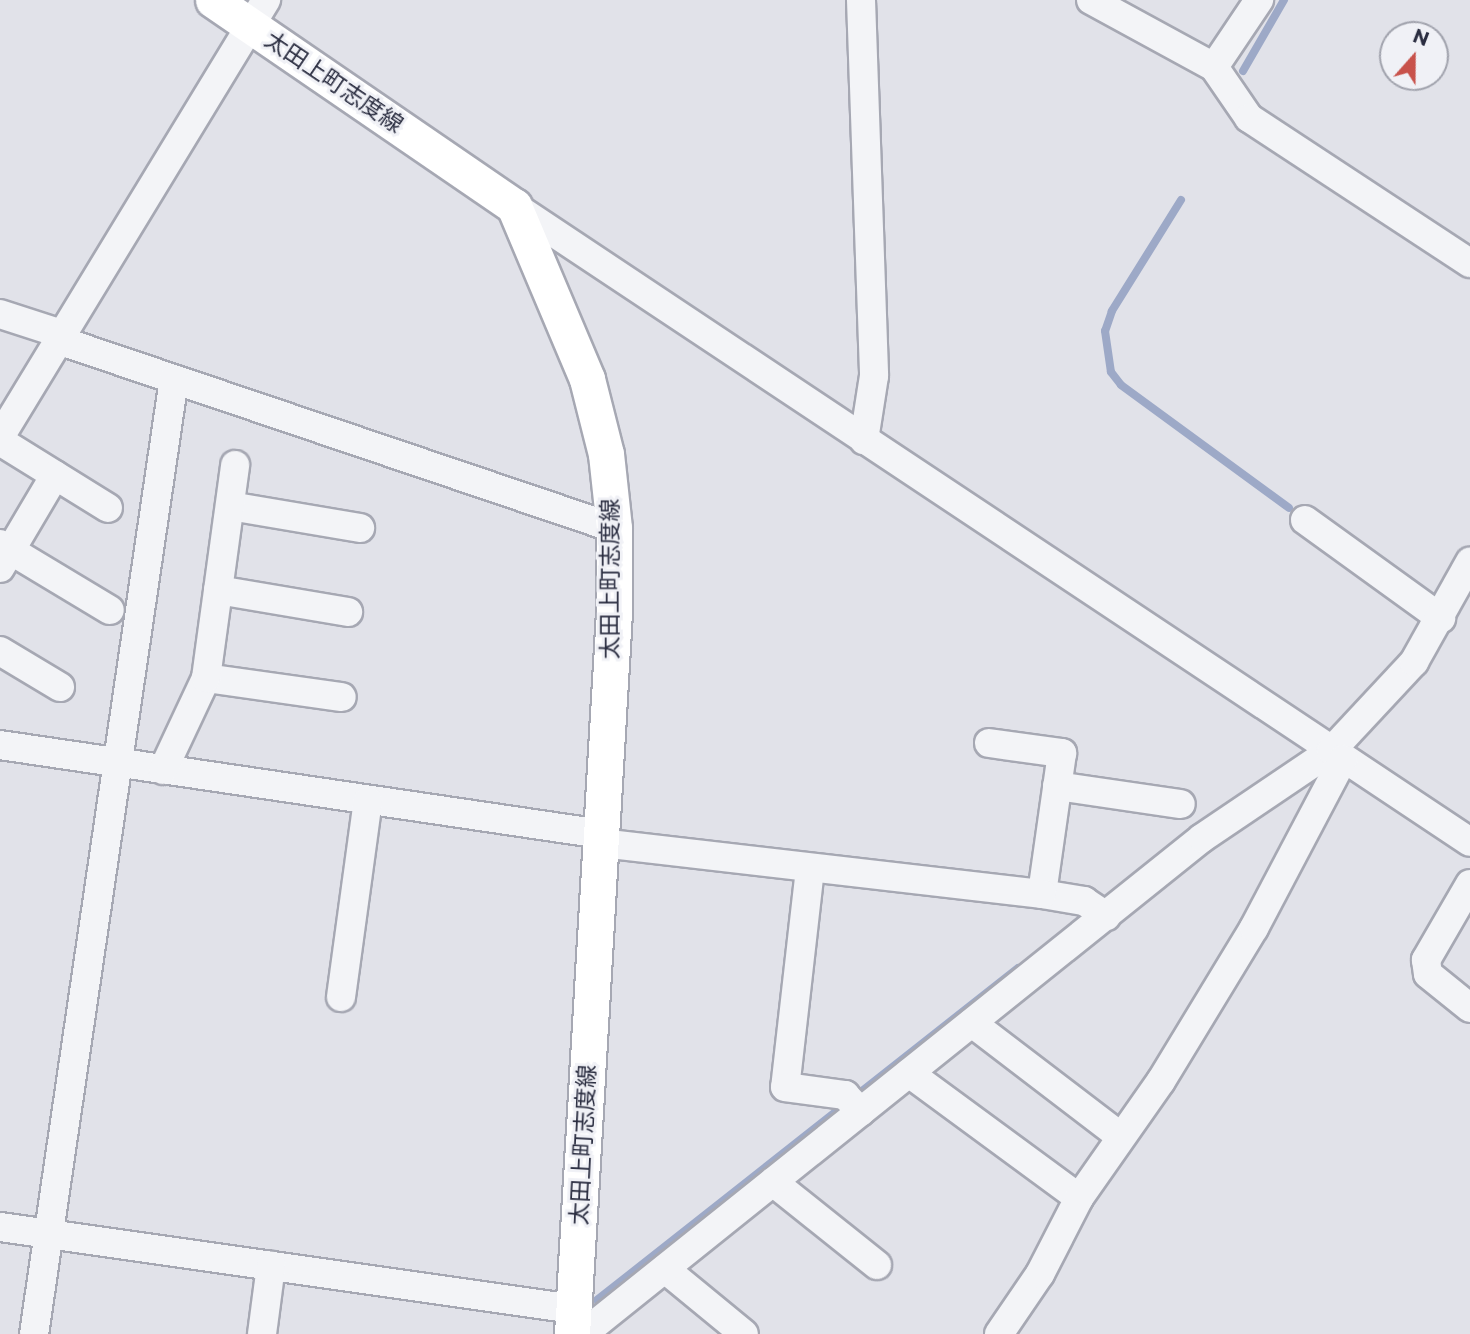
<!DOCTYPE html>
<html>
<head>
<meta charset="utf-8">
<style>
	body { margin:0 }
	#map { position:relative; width:1470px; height:1334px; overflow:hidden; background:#e1e2e9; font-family:Montserrat,"Noto Sans JP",sans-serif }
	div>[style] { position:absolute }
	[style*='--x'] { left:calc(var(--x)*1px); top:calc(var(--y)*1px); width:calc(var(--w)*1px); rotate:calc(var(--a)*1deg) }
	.stream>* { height:8px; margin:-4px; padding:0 4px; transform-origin:4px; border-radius:4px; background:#9da9c7 }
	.roads { filter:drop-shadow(2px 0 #a6a8b3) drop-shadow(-2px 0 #a6a8b3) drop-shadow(0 2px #a6a8b3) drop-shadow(0 -2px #a6a8b3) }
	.minor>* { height:28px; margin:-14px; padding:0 14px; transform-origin:14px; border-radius:14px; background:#f3f4f7 }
	.major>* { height:35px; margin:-17.5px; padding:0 17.5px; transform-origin:17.5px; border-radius:17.5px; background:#fff }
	span { translate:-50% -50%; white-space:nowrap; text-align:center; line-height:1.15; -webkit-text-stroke:6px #f0f1f6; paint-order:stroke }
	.street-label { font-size:23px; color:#2a2d40 }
	.north { position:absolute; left:1379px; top:21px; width:70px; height:70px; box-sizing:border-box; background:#f0f1f6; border:2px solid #a1a3ad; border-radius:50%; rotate:21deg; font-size:19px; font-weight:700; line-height:28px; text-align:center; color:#2a2d40 }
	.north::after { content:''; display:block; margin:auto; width:24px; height:32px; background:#c8524b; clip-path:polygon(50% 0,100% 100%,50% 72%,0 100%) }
</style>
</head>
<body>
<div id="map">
	<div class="stream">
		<div style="--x:1243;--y:71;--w:82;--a:-60"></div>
		<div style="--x:1181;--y:200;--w:131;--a:121.9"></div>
		<div style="--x:1112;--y:311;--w:21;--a:109"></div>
		<div style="--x:1105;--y:331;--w:41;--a:81.7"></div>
		<div style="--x:1111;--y:372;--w:16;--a:52"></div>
		<div style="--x:1121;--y:385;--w:208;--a:36.2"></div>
		<div style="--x:597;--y:1300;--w:536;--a:-38.26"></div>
	</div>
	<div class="roads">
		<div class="minor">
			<div style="--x:861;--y:0;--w:376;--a:88"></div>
			<div style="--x:874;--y:376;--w:65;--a:98.9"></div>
			<div style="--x:1091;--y:0;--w:140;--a:28.6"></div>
			<div style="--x:1214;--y:67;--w:62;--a:55.5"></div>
			<div style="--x:1249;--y:118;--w:264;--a:33.3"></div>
			<div style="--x:1214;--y:67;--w:81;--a:-56.1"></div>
			<div style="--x:514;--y:206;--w:1148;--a:33.63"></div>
			<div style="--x:0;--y:314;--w:65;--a:17.9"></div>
			<div style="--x:62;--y:334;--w:13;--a:51"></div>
			<div style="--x:70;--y:344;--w:574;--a:18.69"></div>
			<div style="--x:0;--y:437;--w:512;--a:-58.67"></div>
			<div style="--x:0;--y:441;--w:127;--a:31.8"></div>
			<div style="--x:230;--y:506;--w:132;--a:9.6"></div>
			<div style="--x:1305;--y:520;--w:168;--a:35.8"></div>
			<div style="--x:0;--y:544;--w:128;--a:31"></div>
			<div style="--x:0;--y:568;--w:108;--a:-59.4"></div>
			<div style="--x:218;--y:590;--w:132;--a:9.6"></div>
			<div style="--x:0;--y:651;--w:70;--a:31"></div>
			<div style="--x:206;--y:678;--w:137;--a:8"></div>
			<div style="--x:989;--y:743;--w:74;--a:7.8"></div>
			<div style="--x:1062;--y:753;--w:142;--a:98.1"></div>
			<div style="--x:1042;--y:894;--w:43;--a:9.5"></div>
			<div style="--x:1084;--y:901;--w:27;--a:34"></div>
			<div style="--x:0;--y:745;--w:608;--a:8.42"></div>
			<div style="--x:163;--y:770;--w:102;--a:-64.9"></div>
			<div style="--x:206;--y:678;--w:215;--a:-82.2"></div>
			<div style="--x:1057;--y:786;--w:125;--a:8.3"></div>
			<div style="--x:601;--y:843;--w:444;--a:6.6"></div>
			<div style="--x:810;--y:869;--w:219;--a:96.5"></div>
			<div style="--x:785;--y:1087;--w:61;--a:7.6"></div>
			<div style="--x:845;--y:1095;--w:23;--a:47"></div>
			<div style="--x:1470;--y:884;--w:88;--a:120.1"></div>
			<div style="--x:1426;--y:960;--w:14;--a:82"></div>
			<div style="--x:1428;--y:974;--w:54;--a:39"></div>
			<div style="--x:341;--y:997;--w:198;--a:-82.2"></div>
			<div style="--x:972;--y:1023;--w:186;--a:37.4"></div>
			<div style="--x:909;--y:1073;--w:211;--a:36.3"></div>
			<div style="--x:773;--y:1182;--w:133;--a:38.6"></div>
			<div style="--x:0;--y:1227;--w:579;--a:8.14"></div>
			<div style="--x:665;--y:1269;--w:102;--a:39.4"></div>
			<div style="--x:34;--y:1334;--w:965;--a:-81.66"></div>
			<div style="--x:262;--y:1334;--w:69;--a:-82.5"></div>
			<div style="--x:583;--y:1334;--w:793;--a:-38.7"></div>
			<div style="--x:1202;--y:838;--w:156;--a:-34"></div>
			<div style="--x:1331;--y:751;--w:122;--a:-47"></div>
			<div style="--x:1414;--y:662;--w:115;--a:-60.8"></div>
			<div style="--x:999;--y:1334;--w:73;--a:-55.7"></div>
			<div style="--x:1040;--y:1274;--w:85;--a:-62.8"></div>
			<div style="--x:1079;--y:1198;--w:143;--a:-55"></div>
			<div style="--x:1161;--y:1081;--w:179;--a:-58.7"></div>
			<div style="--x:1254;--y:928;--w:191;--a:-62.2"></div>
		</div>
		<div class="major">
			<div style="--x:213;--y:0;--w:365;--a:34.4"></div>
			<div style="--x:514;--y:206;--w:188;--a:67.1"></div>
			<div style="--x:587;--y:379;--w:77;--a:75.8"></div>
			<div style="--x:606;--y:454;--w:74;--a:83.8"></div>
			<div style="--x:614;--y:528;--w:84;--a:90"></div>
			<div style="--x:614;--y:612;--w:723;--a:93.33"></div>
		</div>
	</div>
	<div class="street-label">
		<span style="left:334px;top:82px;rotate:34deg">太田上町志度線</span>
		<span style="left:610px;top:579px;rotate:-90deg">太田上町志度線</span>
		<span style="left:583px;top:1145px;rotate:-87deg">太田上町志度線</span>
	</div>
	<div class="north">N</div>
</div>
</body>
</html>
